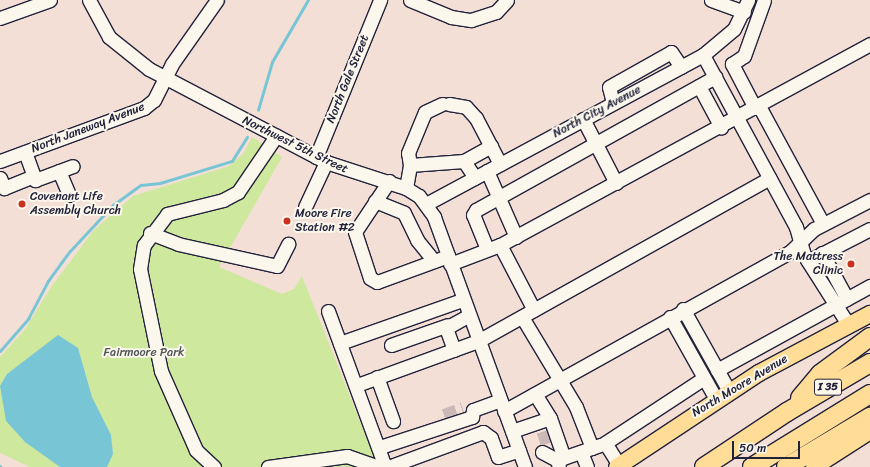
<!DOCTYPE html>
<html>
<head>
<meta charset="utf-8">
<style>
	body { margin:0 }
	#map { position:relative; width:870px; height:467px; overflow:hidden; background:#f4dfd6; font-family:Sriracha,sans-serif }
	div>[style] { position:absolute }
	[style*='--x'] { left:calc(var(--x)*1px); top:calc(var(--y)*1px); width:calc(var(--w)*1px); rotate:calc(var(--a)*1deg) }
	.green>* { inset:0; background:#cee89e }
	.water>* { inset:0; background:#78c6d5 }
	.stream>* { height:2.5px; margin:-1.25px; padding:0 1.25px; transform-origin:1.25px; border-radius:1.25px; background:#78c6d5 }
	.minor-tunnel>* { height:13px; margin-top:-6.5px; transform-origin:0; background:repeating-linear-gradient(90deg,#cab9b7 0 13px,transparent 0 19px) }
	.roads { filter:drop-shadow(1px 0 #22223b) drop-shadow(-1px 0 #22223b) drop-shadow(0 1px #22223b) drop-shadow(0 -1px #22223b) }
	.minor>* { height:13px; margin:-6.5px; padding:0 6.5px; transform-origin:6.5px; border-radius:6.5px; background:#fbf7ec }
	.major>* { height:16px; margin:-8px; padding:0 8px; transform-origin:8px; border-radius:8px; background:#ffdd96 }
	.highway>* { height:18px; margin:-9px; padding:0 9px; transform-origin:9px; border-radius:9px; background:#ffdd96 }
	.dots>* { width:11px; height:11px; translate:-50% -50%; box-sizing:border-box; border:2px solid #fbf7ec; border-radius:50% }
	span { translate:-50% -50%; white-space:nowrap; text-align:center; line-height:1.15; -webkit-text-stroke:4px #fbf7ec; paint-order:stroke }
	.shield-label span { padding:1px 3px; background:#fbf7ec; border:1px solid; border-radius:3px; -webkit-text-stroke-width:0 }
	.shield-label { font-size:11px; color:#22223b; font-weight:700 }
	.street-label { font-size:12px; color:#22223b }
	.poi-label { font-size:12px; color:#22223b }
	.left { translate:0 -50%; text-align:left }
	.right { translate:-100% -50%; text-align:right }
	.park-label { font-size:12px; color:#4d5454 }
	.scale { position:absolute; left:732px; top:441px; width:68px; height:18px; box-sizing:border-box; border:2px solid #22223b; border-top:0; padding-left:5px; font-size:12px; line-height:14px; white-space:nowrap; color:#22223b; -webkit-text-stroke:3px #fbf7ec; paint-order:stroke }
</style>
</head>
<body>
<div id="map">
	<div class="green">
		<div style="clip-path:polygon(252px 137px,282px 157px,219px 267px,282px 294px,294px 289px,302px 276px,378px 467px,30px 467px,0 453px,0 357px,26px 328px,51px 287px,94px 230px,133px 196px,229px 166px,243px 154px)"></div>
	</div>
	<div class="water">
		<div style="clip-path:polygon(58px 335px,78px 348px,92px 397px,111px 435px,113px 454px,107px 467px,60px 467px,25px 442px,6px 421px,0 386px,7px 374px)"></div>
	</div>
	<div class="stream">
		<div style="--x:258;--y:110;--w:50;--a:-73.7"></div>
		<div style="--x:272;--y:62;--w:72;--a:-59.9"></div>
		<div style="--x:0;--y:351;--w:43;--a:-48.8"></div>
		<div style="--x:28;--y:319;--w:43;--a:-62.2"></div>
		<div style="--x:48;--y:281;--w:37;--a:-54"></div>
		<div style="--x:70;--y:251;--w:63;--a:-46.9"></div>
		<div style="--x:113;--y:205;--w:34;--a:-36"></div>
		<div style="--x:141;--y:185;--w:19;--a:-6"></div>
		<div style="--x:160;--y:183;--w:75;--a:-17"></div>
		<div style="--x:232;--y:161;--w:28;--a:-58"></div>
		<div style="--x:0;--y:466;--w:1;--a:45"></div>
	</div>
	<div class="minor-tunnel">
		<div style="--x:444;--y:415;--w:20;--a:-20"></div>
		<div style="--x:543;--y:431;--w:19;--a:72"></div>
	</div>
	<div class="roads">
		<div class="minor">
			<div style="--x:89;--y:0;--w:42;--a:61.6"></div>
			<div style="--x:109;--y:37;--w:51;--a:38.7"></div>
			<div style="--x:149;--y:69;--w:200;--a:27.7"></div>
			<div style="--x:326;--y:162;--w:84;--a:18"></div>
			<div style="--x:406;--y:188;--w:15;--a:32"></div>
			<div style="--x:419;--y:196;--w:26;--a:54"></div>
			<div style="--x:434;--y:217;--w:266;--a:70"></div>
			<div style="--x:410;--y:0;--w:44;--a:22.5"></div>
			<div style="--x:451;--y:17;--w:20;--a:9"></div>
			<div style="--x:471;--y:20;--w:26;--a:-18"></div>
			<div style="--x:496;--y:12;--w:16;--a:-47"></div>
			<div style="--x:711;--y:0;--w:35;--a:20"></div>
			<div style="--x:0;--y:18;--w:53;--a:-19.8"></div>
			<div style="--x:703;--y:55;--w:196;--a:61.6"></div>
			<div style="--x:796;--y:227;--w:29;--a:74"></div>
			<div style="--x:804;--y:255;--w:82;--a:57.5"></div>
			<div style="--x:699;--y:86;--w:47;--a:61.8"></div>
			<div style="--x:613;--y:103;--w:16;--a:-104"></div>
			<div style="--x:609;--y:87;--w:71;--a:-29.4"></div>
			<div style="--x:671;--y:52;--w:18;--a:56"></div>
			<div style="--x:449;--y:104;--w:17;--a:10"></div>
			<div style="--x:466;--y:107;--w:15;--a:48"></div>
			<div style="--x:476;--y:118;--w:52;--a:62.4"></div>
			<div style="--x:759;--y:106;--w:134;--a:61.5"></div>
			<div style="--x:755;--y:108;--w:50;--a:-117.6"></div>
			<div style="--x:732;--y:64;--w:14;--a:-34"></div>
			<div style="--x:744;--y:56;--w:59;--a:-70.3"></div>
			<div style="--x:583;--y:119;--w:72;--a:62.7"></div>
			<div style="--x:25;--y:152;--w:30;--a:70"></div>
			<div style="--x:35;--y:180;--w:40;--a:-20.2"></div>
			<div style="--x:316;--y:157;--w:170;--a:-67.8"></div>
			<div style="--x:0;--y:161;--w:153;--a:-20.2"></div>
			<div style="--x:144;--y:108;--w:13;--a:-39"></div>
			<div style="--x:154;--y:100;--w:40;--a:-63.4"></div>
			<div style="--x:172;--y:64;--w:78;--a:-54.9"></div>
			<div style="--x:464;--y:161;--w:31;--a:-29"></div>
			<div style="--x:410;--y:165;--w:54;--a:-4.2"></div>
			<div style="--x:464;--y:161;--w:20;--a:57"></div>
			<div style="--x:59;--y:171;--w:26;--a:67"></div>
			<div style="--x:487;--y:171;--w:72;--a:66.3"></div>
			<div style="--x:0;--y:178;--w:11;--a:68"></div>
			<div style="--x:4;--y:188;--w:32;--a:-22"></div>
			<div style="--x:389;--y:181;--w:61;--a:123.7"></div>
			<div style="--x:355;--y:232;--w:48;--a:71.9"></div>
			<div style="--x:370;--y:278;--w:8;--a:30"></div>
			<div style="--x:377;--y:282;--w:76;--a:-20.1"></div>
			<div style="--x:406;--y:188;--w:23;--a:-80"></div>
			<div style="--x:410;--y:165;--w:12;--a:-99"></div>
			<div style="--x:408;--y:153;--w:44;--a:-67.5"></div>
			<div style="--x:425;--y:112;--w:19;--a:-25"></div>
			<div style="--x:375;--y:201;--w:31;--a:22"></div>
			<div style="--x:404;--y:213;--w:30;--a:64"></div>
			<div style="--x:417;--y:240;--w:27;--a:51"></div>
			<div style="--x:426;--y:204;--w:315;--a:-28.3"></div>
			<div style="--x:703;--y:55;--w:40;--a:-40"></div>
			<div style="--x:734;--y:29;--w:32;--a:-64"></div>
			<div style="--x:305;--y:207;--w:50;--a:-65"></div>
			<div style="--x:150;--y:233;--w:30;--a:21"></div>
			<div style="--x:178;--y:244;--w:101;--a:12.5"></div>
			<div style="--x:277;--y:266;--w:25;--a:-63"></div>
			<div style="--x:500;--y:245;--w:73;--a:62.4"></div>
			<div style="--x:487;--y:249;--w:37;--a:-112"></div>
			<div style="--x:473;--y:215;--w:6;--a:-59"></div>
			<div style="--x:476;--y:210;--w:274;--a:-29.1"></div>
			<div style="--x:822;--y:253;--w:52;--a:61.5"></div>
			<div style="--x:808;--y:261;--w:70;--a:-27.3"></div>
			<div style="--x:450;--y:264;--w:53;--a:-20.8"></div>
			<div style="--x:500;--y:245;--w:421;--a:-28.5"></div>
			<div style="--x:683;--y:309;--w:94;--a:60.7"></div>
			<div style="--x:328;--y:311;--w:166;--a:69.9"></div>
			<div style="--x:522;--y:317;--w:105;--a:59"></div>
			<div style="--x:576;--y:407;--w:44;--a:68.7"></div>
			<div style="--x:670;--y:317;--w:94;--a:60.7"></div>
			<div style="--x:340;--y:343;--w:129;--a:-19.4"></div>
			<div style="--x:391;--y:345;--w:60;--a:-19.3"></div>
			<div style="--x:454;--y:350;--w:23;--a:-110"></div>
			<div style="--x:446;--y:328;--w:25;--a:-29"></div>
			<div style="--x:717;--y:370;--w:175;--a:-28.8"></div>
			<div style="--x:377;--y:377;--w:47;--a:70"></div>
			<div style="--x:357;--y:385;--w:129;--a:-20"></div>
			<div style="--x:478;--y:341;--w:334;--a:-29.2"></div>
			<div style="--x:535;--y:394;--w:28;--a:58"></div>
			<div style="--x:504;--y:411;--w:327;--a:-29.1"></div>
			<div style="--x:790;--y:252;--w:33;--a:-44"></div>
			<div style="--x:814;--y:229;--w:63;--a:-27.4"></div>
			<div style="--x:512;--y:431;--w:40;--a:-18.9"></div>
			<div style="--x:550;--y:418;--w:42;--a:70.7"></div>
			<div style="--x:380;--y:447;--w:97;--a:-18.1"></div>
			<div style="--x:472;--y:417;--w:7;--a:-82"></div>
			<div style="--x:473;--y:410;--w:29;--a:-20"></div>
			<div style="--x:542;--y:452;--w:17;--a:28"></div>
			<div style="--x:581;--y:452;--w:16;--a:68"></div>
			<div style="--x:619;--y:465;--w:26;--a:-122"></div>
			<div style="--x:605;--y:443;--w:118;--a:-33.3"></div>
			<div style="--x:214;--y:467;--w:25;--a:-137"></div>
			<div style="--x:196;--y:450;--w:86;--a:-113.9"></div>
			<div style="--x:161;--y:371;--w:104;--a:-101.6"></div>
			<div style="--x:140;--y:269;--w:24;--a:-81"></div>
			<div style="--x:144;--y:245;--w:39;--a:-53"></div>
			<div style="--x:167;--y:214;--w:58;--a:-14"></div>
			<div style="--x:223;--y:200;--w:17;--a:-28"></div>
			<div style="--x:238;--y:192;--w:68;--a:-55.8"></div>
			<div style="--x:268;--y:467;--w:80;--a:-7.9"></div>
			<div style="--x:347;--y:456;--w:34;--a:19"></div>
			<div style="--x:388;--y:467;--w:101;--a:-20.2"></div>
			<div style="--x:483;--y:432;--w:10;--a:37"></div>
			<div style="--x:491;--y:438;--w:20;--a:70"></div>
			<div style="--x:498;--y:457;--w:22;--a:-18"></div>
			<div style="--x:559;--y:467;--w:7;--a:-106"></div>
			<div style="--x:557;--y:460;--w:46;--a:-19.2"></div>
		</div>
		<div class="major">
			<div style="--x:617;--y:467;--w:170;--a:-33.5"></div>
			<div style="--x:759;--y:373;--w:126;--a:-28"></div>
			<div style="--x:814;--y:467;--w:67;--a:-32.7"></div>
		</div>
		<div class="highway">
			<div style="--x:800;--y:398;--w:31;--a:-50"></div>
			<div style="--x:820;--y:374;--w:62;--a:-36.5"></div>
			<div style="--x:704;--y:467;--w:100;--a:-33.5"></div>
			<div style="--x:787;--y:412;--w:96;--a:-30.6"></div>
			<div style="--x:752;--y:467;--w:139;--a:-31.7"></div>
			<div style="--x:786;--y:467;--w:98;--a:-30.8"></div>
		</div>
	</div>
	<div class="dots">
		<div style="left:22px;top:204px;background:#c8321e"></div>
		<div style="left:287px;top:221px;background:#c8321e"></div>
		<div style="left:851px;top:264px;background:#c8321e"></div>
	</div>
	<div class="shield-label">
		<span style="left:828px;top:387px">I 35</span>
	</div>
	<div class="street-label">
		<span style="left:348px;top:79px;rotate:-68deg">North Gale Street</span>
		<span style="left:597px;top:112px;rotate:-28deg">North City Avenue</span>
		<span style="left:88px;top:128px;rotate:-21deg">North Janeway Avenue</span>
		<span style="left:295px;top:145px;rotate:26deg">Northwest 5th Street</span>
		<span style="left:740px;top:386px;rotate:-31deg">North Moore Avenue</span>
	</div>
	<div class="poi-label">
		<span class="left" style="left:30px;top:204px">Covenant Life<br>Assembly Church</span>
		<span class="left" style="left:295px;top:221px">Moore Fire<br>Station #2</span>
		<span class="right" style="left:843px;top:264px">The Mattress<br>Clinic</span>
	</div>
	<div class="park-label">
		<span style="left:144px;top:353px">Fairmoore Park</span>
	</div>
	<div class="scale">50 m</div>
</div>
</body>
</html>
